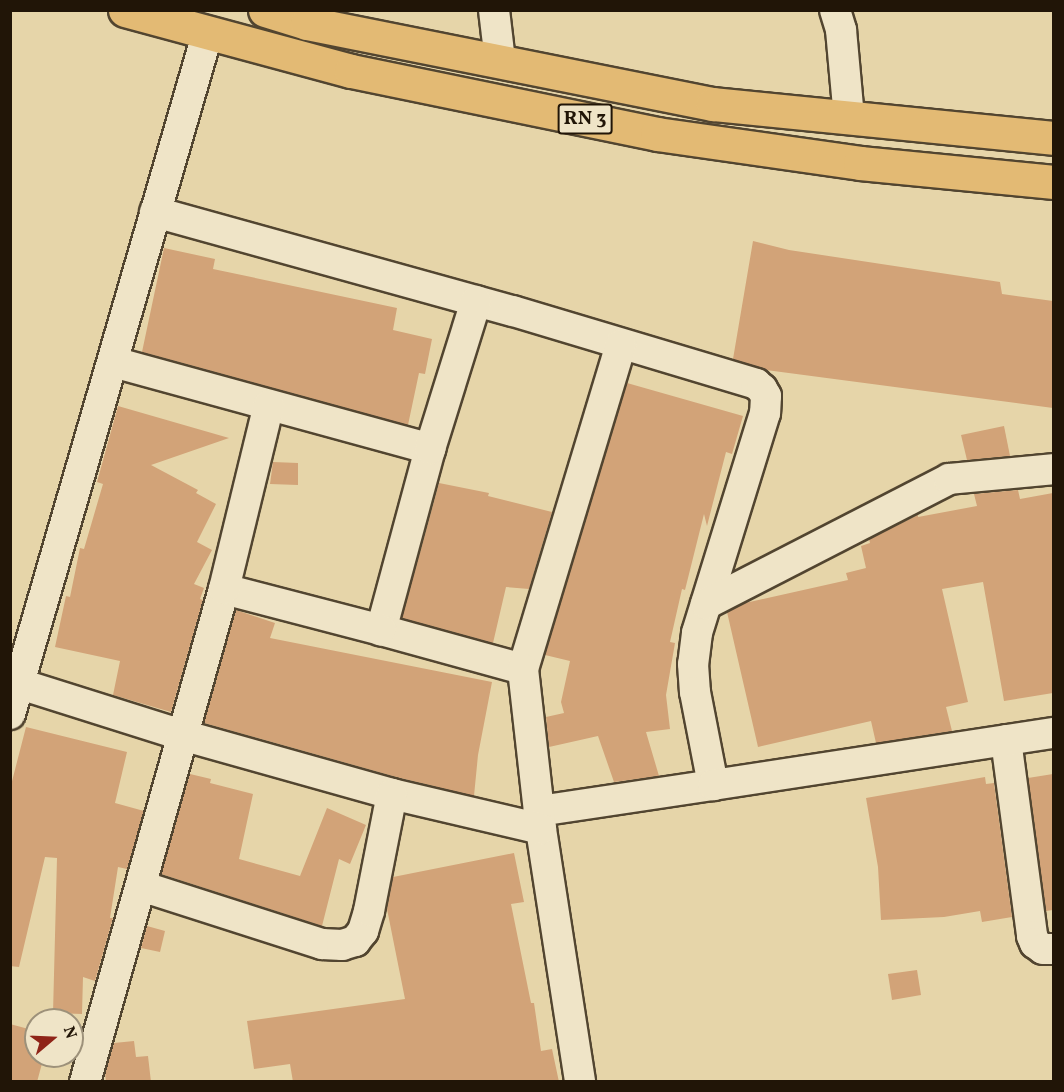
<!DOCTYPE html>
<html>
<head>
<meta charset="utf-8">
<style>
	body { margin:0 }
	#map { position:relative; width:1064px; height:1092px; overflow:hidden; background:#e6d5a9; font-family:Vollkorn,serif }
	div>[style] { position:absolute }
	[style*='--x'] { left:calc(var(--x)*1px); top:calc(var(--y)*1px); width:calc(var(--w)*1px); rotate:calc(var(--a)*1deg) }
	.building>* { inset:0; background:#d2a378 }
	.roads { filter:drop-shadow(2px 0 #524530) drop-shadow(-2px 0 #524530) drop-shadow(0 2px #524530) drop-shadow(0 -2px #524530) }
	.street>* { height:30px; margin:-15px; padding:0 15px; transform-origin:15px; border-radius:15px; background:#efe4c7 }
	.highway>* { height:33px; margin:-16.5px; padding:0 16.5px; transform-origin:16.5px; border-radius:16.5px; background:#e3ba74 }
	span { translate:-50% -50%; white-space:nowrap; text-align:center; line-height:1.15; -webkit-text-stroke:6px #efe4c7; paint-order:stroke }
	.shield-label span { padding:2px 4px; background:#efe4c7; border:2px solid; border-radius:4px; -webkit-text-stroke-width:0 }
	.shield-label { font-size:20px; color:#211507; font-weight:700 }
	.frame { position:absolute; inset:0; border:12px solid #211507; pointer-events:none }
	.north { position:absolute; left:24px; top:1008px; width:60px; height:60px; box-sizing:border-box; background:#efe4c7; border:2px solid #9d917a; border-radius:50%; rotate:71deg; font-size:16px; font-weight:700; line-height:24px; text-align:center; color:#211507 }
	.north::after { content:''; display:block; margin:auto; width:21px; height:27px; background:#8f2418; clip-path:polygon(50% 0,100% 100%,50% 72%,0 100%) }
</style>
</head>
<body>
<div id="map">
	<div class="building">
		<div style="clip-path:polygon(753px 241px,789px 250px,1000px 282px,1002px 294px,1053px 301px,1053px 408px,766px 370px,733px 359px)"></div>
		<div style="clip-path:polygon(164px 248px,215px 259px,213px 269px,397px 308px,393px 330px,432px 339px,425px 374px,419px 373px,408px 425px,142px 352px)"></div>
		<div style="clip-path:polygon(627px 383px,743px 416px,732px 454px,726px 452px,707px 526px,704px 514px,685px 590px,682px 589px,670px 642px,675px 643px,666px 695px,670px 729px,646px 732px,659px 776px,614px 782px,598px 736px,549px 747px,546px 717px,564px 713px,561px 702px,570px 661px,545px 655px)"></div>
		<div style="clip-path:polygon(118px 406px,229px 438px,151px 465px,198px 490px,196px 493px,216px 504px,197px 542px,212px 550px,194px 584px,204px 588px,200px 599px,203px 600px,171px 712px,113px 695px,120px 661px,55px 647px,66px 596px,70px 597px,80px 548px,84px 549px,103px 484px,97px 482px)"></div>
		<div style="clip-path:polygon(1004px 426px,1010px 456px,967px 460px,961px 435px)"></div>
		<div style="clip-path:polygon(273px 462px,298px 463px,298px 485px,270px 484px)"></div>
		<div style="clip-path:polygon(439px 483px,489px 493px,488px 496px,552px 512px,529px 589px,506px 587px,493px 643px,402px 618px)"></div>
		<div style="clip-path:polygon(1018px 490px,1020px 499px,1053px 493px,1053px 693px,1004px 701px,983px 582px,942px 589px,968px 702px,946px 707px,952px 731px,876px 743px,871px 721px,758px 747px,727px 612px,745px 603px,848px 580px,846px 573px,866px 568px,861px 546px,870px 543px,869px 539px,918px 515px,918px 517px,977px 506px,974px 494px)"></div>
		<div style="clip-path:polygon(236px 610px,275px 623px,270px 638px,492px 682px,478px 755px,474px 796px,396px 777px,204px 723px)"></div>
		<div style="clip-path:polygon(26px 727px,127px 752px,115px 803px,144px 811px,127px 869px,118px 867px,110px 918px,113px 918px,95px 981px,83px 977px,82px 1014px,53px 1013px,57px 858px,45px 857px,19px 967px,10px 966px,10px 789px)"></div>
		<div style="clip-path:polygon(190px 774px,211px 779px,210px 783px,253px 794px,239px 859px,300px 876px,327px 808px,366px 825px,350px 864px,339px 859px,322px 926px,161px 874px)"></div>
		<div style="clip-path:polygon(1053px 774px,1053px 910px,1046px 911px,1028px 778px)"></div>
		<div style="clip-path:polygon(985px 777px,986px 784px,994px 783px,1012px 917px,982px 922px,980px 911px,944px 917px,881px 920px,878px 867px,866px 798px)"></div>
		<div style="clip-path:polygon(514px 853px,524px 902px,511px 904px,531px 1003px,534px 1003px,541px 1051px,552px 1049px,559px 1082px,293px 1082px,290px 1064px,254px 1069px,247px 1021px,405px 999px,387px 909px,393px 877px)"></div>
		<div style="clip-path:polygon(147px 926px,165px 931px,160px 952px,141px 948px)"></div>
		<div style="clip-path:polygon(917px 970px,921px 995px,892px 1000px,888px 974px)"></div>
		<div style="clip-path:polygon(10px 1024px,36px 1031px,36px 1056px,44px 1056px,37px 1082px,10px 1082px)"></div>
		<div style="clip-path:polygon(134px 1041px,136px 1057px,148px 1056px,151px 1082px,106px 1082px,105px 1073px,114px 1043px)"></div>
	</div>
	<div class="roads">
		<div class="street">
			<div style="--x:494;--y:10;--w:51;--a:83.3"></div>
			<div style="--x:835;--y:10;--w:21;--a:73"></div>
			<div style="--x:841;--y:30;--w:88;--a:84.8"></div>
			<div style="--x:155;--y:212;--w:371;--a:15.5"></div>
			<div style="--x:513;--y:311;--w:254;--a:16.7"></div>
			<div style="--x:756;--y:384;--w:8;--a:40"></div>
			<div style="--x:762;--y:389;--w:8;--a:60"></div>
			<div style="--x:766;--y:396;--w:17;--a:93"></div>
			<div style="--x:765;--y:413;--w:230;--a:107.2"></div>
			<div style="--x:697;--y:633;--w:31;--a:97"></div>
			<div style="--x:693;--y:664;--w:28;--a:86"></div>
			<div style="--x:695;--y:692;--w:95;--a:79"></div>
			<div style="--x:713;--y:785;--w:176;--a:171.5"></div>
			<div style="--x:113;--y:362;--w:329;--a:15.3"></div>
			<div style="--x:430;--y:449;--w:188;--a:105.1"></div>
			<div style="--x:381;--y:630;--w:147;--a:15.4"></div>
			<div style="--x:523;--y:669;--w:339;--a:-73.2"></div>
			<div style="--x:430;--y:449;--w:155;--a:-72.7"></div>
			<div style="--x:224;--y:589;--w:162;--a:14.6"></div>
			<div style="--x:706;--y:604;--w:273;--a:-27.2"></div>
			<div style="--x:949;--y:479;--w:105;--a:-5.4"></div>
			<div style="--x:523;--y:669;--w:161;--a:83.6"></div>
			<div style="--x:541;--y:829;--w:256;--a:81.2"></div>
			<div style="--x:20;--y:684;--w:170;--a:17.5"></div>
			<div style="--x:182;--y:735;--w:218;--a:15.7"></div>
			<div style="--x:392;--y:794;--w:153;--a:13.2"></div>
			<div style="--x:10;--y:714;--w:707;--a:-73.82"></div>
			<div style="--x:1006;--y:740;--w:198;--a:82.4"></div>
			<div style="--x:1032;--y:936;--w:8;--a:67"></div>
			<div style="--x:1035;--y:943;--w:10;--a:37"></div>
			<div style="--x:1043;--y:949;--w:11;--a:0"></div>
			<div style="--x:713;--y:785;--w:345;--a:-8.7"></div>
			<div style="--x:141;--y:886;--w:190;--a:17.8"></div>
			<div style="--x:322;--y:944;--w:20;--a:3"></div>
			<div style="--x:342;--y:945;--w:14;--a:-17"></div>
			<div style="--x:355;--y:941;--w:13;--a:-51"></div>
			<div style="--x:363;--y:931;--w:21;--a:-73"></div>
			<div style="--x:369;--y:911;--w:119;--a:-78.9"></div>
			<div style="--x:85;--y:1082;--w:512;--a:-74.25"></div>
			<div style="--x:224;--y:589;--w:189;--a:-76.3"></div>
		</div>
		<div class="highway">
			<div style="--x:125;--y:10;--w:234;--a:15.1"></div>
			<div style="--x:351;--y:71;--w:312;--a:11.6"></div>
			<div style="--x:657;--y:134;--w:205;--a:8.1"></div>
			<div style="--x:860;--y:163;--w:195;--a:5.6"></div>
			<div style="--x:265;--y:10;--w:44;--a:17.2"></div>
			<div style="--x:307;--y:23;--w:414;--a:11.3"></div>
			<div style="--x:713;--y:104;--w:343;--a:5.7"></div>
		</div>
	</div>
	<div class="shield-label">
		<span style="left:585px;top:119px">RN 3</span>
	</div>
	<div class="frame"></div>
	<div class="north">N</div>
</div>
</body>
</html>
